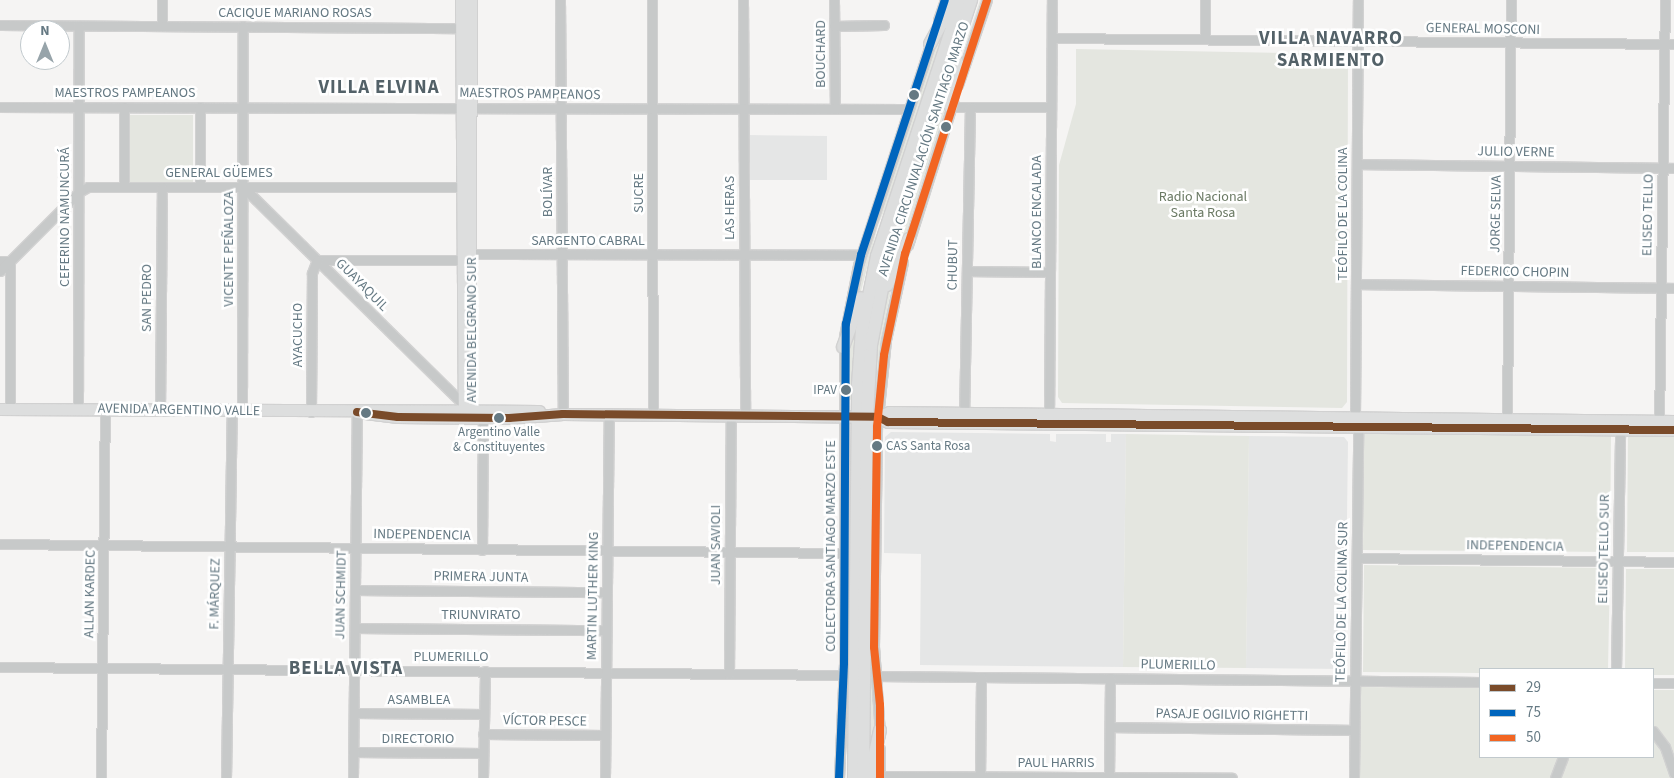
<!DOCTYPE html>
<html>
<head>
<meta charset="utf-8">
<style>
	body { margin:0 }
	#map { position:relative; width:1674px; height:778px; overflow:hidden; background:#f5f4f3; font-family:"Source Sans 3",sans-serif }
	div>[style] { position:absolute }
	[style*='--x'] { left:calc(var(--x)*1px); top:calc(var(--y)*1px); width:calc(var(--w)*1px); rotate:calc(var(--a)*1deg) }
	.built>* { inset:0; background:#e5e6e6 }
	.green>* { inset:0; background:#e4e6e0 }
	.roads { filter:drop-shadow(1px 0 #d1d1d1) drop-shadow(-1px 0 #d1d1d1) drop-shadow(0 1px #d1d1d1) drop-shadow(0 -1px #d1d1d1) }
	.minor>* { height:9px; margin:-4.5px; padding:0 4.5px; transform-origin:4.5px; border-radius:4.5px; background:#c7c9c9 }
	.major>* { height:11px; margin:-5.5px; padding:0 5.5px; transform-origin:5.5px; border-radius:5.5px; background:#dddede }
	.highway>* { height:12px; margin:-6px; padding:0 6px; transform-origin:6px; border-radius:6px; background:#dddede }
	.bus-1>* { height:8px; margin:-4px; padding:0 4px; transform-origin:4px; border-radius:4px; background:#7a4b2a }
	.bus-2>* { height:8px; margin:-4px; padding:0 4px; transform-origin:4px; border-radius:4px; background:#0065bd }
	.bus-3>* { height:8px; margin:-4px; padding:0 4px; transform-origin:4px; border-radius:4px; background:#f26522 }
	.dots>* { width:14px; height:14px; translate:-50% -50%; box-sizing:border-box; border:2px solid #fff; border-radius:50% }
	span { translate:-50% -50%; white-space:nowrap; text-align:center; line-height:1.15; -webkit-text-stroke:5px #fff; paint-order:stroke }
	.bus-label { font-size:13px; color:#657983 }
	.right { translate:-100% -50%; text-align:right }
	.left { translate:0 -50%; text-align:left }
	.street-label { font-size:14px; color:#657983 }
	.park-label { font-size:14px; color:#6b7a64 }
	.district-label { font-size:19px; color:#536168; font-weight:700; letter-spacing:1px }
	.legend { position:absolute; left:1479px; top:668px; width:175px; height:90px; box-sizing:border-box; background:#fff; border:1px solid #c1c9cd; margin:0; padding:6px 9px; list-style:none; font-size:15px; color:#657983 }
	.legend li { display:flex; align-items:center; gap:10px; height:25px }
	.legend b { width:25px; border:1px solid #c1c9cd }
	.north { position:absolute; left:20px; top:20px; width:50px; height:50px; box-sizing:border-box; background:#fff; border:1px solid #c1c9cd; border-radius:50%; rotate:0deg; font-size:14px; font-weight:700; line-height:20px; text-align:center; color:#657983 }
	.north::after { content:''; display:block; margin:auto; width:18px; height:22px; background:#97a4aa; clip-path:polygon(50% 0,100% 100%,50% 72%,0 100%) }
</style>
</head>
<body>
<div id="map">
	<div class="built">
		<div style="clip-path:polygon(749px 135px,827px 136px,827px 180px,749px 180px)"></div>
		<div style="clip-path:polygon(891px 432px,1050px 434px,1050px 441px,1056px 442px,1056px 434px,1106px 434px,1106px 442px,1111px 442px,1111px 434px,1126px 434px,1123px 667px,920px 665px,921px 554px,884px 553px,885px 437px)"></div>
		<div style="clip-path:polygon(1249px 436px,1344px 437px,1348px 442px,1345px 669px,1246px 668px)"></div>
	</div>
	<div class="green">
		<div style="clip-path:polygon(980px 0,982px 0,960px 61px)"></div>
		<div style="clip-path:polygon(947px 22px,893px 190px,878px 225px,859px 299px,855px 294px,865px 257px,932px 53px)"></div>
		<div style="clip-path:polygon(1076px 49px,1343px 54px,1348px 58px,1347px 402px,1342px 408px,1062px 403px,1058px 397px,1059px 165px,1076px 104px)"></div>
		<div style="clip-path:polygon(953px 75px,945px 110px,906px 234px,890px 269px,895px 244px)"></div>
		<div style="clip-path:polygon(130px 115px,193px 115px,193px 183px,130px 183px)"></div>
		<div style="clip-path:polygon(894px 277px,882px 335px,876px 397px,873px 399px,872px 375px,888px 289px)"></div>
		<div style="clip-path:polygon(859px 315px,852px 399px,850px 400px,847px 349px)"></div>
		<div style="clip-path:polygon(851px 433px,850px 682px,843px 778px,849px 667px,847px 515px)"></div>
		<div style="clip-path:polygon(1364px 433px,1611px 435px,1610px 552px,1363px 550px)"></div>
		<div style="clip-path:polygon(1126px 434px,1249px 436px,1246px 668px,1123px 667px)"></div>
		<div style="clip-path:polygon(1628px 435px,1674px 436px,1674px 552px,1627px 552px)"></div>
		<div style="clip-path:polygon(1364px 565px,1610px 568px,1608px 669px,1480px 669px,1480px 673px,1363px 672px)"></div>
		<div style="clip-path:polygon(1626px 569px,1674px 569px,1674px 675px,1653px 675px,1653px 669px,1625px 669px)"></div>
		<div style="clip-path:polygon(870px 661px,875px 726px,869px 759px)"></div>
		<div style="clip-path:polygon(1361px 687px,1480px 688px,1480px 757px,1653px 757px,1653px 690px,1674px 690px,1674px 778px,1360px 778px)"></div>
	</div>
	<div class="roads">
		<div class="minor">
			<div style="--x:162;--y:0;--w:26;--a:90"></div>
			<div style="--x:560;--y:0;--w:414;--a:89.6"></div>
			<div style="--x:652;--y:0;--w:415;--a:89.9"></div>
			<div style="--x:743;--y:0;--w:416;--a:89.7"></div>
			<div style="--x:834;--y:0;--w:109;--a:89.5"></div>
			<div style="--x:938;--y:20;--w:21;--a:-71"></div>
			<div style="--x:0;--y:25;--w:466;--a:0.4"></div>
			<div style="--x:834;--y:26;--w:50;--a:-1.1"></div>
			<div style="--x:1052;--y:38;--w:622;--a:0.55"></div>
			<div style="--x:1205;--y:39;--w:39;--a:-90"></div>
			<div style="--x:958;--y:85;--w:90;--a:-71.2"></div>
			<div style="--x:0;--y:107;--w:909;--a:0.13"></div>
			<div style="--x:951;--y:107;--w:100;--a:0"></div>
			<div style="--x:1357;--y:164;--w:317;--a:0.7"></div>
			<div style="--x:124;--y:187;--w:80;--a:-90"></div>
			<div style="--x:200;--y:187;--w:80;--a:-90"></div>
			<div style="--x:243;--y:187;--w:308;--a:44.6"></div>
			<div style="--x:908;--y:245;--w:150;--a:-72.5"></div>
			<div style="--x:317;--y:260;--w:145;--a:0"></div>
			<div style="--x:462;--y:260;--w:11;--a:-34"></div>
			<div style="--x:471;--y:254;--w:390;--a:0.1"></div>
			<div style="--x:0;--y:261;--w:10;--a:0"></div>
			<div style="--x:10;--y:261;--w:148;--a:90"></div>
			<div style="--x:0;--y:271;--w:112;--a:-45"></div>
			<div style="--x:79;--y:192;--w:10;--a:-29"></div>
			<div style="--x:88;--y:187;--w:380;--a:0"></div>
			<div style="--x:967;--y:271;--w:83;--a:0.7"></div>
			<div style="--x:1356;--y:284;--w:318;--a:0.7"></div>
			<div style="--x:78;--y:409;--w:383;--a:-89.9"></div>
			<div style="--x:160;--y:410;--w:223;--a:-89.5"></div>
			<div style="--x:242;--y:411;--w:385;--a:-89.9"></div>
			<div style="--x:311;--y:412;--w:139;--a:-89.6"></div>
			<div style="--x:312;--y:273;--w:14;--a:-69"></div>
			<div style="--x:964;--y:419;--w:312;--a:-88.9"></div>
			<div style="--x:1049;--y:420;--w:420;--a:-89.6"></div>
			<div style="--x:1507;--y:425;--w:425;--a:-89.5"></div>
			<div style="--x:1659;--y:427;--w:427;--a:-89.2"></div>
			<div style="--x:0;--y:544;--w:843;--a:0.61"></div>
			<div style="--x:482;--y:550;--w:138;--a:-89.6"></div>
			<div style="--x:1357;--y:558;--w:317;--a:0.7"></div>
			<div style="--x:355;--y:590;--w:252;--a:0.5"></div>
			<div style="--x:355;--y:628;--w:251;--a:0.5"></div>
			<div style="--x:0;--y:667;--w:842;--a:0.54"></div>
			<div style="--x:1616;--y:669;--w:239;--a:-89"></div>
			<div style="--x:729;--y:674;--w:258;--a:-89.6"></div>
			<div style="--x:876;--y:676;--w:604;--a:0.57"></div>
			<div style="--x:1653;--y:683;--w:21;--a:0"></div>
			<div style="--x:354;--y:713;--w:130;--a:0.4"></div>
			<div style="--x:1110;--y:727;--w:244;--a:0.7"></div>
			<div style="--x:1653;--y:731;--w:20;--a:53"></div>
			<div style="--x:1665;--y:747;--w:28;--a:71"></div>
			<div style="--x:483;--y:734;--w:122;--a:0.5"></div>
			<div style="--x:880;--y:734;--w:87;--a:-93.9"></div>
			<div style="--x:874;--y:647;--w:220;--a:-89.2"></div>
			<div style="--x:877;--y:427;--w:87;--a:-84.1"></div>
			<div style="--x:886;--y:340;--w:80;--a:-77.7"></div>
			<div style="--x:353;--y:752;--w:130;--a:0.4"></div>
			<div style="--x:880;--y:776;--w:352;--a:0.3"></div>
			<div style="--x:101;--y:778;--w:368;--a:-89.4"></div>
			<div style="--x:226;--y:778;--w:367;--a:-89.1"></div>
			<div style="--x:353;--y:778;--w:366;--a:-89.4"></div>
			<div style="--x:483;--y:778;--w:107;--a:-88.9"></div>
			<div style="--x:605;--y:778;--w:363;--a:-89.4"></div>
			<div style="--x:839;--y:778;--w:115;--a:-87.5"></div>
			<div style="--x:844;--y:663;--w:327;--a:-90"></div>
			<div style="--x:844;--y:336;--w:72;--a:-78.8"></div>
			<div style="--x:858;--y:265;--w:238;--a:-71.9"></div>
			<div style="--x:880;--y:778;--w:29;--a:-90"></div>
			<div style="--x:980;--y:778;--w:101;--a:-89.4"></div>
			<div style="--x:1109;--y:778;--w:100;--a:-89.4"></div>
			<div style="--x:1354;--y:778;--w:351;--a:-89.3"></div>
			<div style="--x:1358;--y:427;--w:10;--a:-107"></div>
			<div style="--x:1355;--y:417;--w:417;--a:-89.6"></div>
			<div style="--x:1555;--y:778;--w:22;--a:-69"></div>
		</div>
		<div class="major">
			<div style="--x:461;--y:0;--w:415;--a:89.6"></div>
			<div style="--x:0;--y:409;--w:539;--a:0.21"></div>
			<div style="--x:357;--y:412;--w:41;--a:7"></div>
			<div style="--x:398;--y:417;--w:111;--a:0.5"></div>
			<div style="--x:509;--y:418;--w:54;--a:-4.2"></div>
			<div style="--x:563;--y:414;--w:315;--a:0.5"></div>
			<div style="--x:878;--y:417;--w:11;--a:27"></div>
			<div style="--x:888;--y:422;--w:786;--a:0.58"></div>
			<div style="--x:470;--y:415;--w:415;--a:-89.9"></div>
			<div style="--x:878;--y:417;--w:12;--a:-24"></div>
			<div style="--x:889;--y:412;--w:785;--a:0.66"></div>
		</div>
		<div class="highway">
			<div style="--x:930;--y:44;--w:48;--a:-61.3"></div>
			<div style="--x:951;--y:107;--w:45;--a:-82.4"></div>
			<div style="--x:887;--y:285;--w:51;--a:-64.4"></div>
			<div style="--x:843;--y:347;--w:52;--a:-69.8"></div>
			<div style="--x:870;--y:776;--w:47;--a:-77.7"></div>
			<div style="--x:854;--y:778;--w:394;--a:-89.4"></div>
			<div style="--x:858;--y:384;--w:54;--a:-85.8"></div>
			<div style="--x:862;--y:330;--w:76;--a:-78.5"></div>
			<div style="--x:877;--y:256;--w:269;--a:-71.8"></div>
			<div style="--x:863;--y:778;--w:361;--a:-89.4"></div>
			<div style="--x:867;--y:417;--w:72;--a:-86.8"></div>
			<div style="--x:871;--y:345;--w:99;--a:-78.9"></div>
			<div style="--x:890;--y:248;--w:261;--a:-71.9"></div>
		</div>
	</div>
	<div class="bus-1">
		<div style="--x:357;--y:412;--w:41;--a:7"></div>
		<div style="--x:398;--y:417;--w:111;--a:0.5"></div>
		<div style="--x:509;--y:418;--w:54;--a:-4.2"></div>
		<div style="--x:563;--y:414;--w:315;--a:0.5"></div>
		<div style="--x:878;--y:417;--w:11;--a:27"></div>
		<div style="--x:888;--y:422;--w:786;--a:0.58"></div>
	</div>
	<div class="bus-2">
		<div style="--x:839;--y:778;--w:115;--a:-87.5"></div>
		<div style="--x:844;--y:663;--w:339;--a:-89.7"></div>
		<div style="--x:846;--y:324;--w:71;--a:-77.7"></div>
		<div style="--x:861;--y:255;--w:268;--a:-71.8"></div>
	</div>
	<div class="bus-3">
		<div style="--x:880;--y:778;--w:73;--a:-90"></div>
		<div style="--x:880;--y:705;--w:58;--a:-95.9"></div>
		<div style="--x:874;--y:647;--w:220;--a:-89.2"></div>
		<div style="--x:877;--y:427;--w:72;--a:-84.4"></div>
		<div style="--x:884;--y:355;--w:103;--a:-78.3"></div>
		<div style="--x:905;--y:254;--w:267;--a:-72.1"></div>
	</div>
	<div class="dots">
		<div style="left:914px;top:95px;background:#657983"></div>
		<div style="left:946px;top:127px;background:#657983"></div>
		<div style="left:846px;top:390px;background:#657983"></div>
		<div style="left:366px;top:413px;background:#657983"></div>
		<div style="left:499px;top:418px;background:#657983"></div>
		<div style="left:877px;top:446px;background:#657983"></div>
	</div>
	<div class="bus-label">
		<span class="right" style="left:837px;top:390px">IPAV</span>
		<span style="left:499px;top:440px">Argentino Valle<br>&amp; Constituyentes</span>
		<span class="left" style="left:886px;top:446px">CAS Santa Rosa</span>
	</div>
	<div class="street-label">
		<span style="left:295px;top:13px">CACIQUE MARIANO ROSAS</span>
		<span style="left:1483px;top:29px;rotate:1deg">GENERAL MOSCONI</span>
		<span style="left:821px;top:54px;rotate:-90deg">BOUCHARD</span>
		<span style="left:125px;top:93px">MAESTROS PAMPEANOS</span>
		<span style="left:530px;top:94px;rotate:1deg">MAESTROS PAMPEANOS</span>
		<span style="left:924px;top:149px;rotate:-72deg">AVENIDA CIRCUNVALACIÓN SANTIAGO MARZO</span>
		<span style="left:1516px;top:152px;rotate:1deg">JULIO VERNE</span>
		<span style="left:219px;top:173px">GENERAL GÜEMES</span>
		<span style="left:548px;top:192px;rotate:-90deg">BOLÍVAR</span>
		<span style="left:639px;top:193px;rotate:-90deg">SUCRE</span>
		<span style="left:730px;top:208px;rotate:-90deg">LAS HERAS</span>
		<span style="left:1037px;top:212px;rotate:-90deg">BLANCO ENCALADA</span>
		<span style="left:1343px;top:214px;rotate:-90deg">TEÓFILO DE LA COLINA</span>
		<span style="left:1496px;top:214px;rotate:-89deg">JORGE SELVA</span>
		<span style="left:1648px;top:215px;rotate:-89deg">ELISEO TELLO</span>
		<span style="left:65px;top:217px;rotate:-90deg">CEFERINO NAMUNCURÁ</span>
		<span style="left:588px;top:241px">SARGENTO CABRAL</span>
		<span style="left:229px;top:249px;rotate:-90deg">VICENTE PEÑALOZA</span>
		<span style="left:953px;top:265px;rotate:-89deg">CHUBUT</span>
		<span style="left:1515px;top:272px;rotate:1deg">FEDERICO CHOPIN</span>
		<span style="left:362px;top:285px;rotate:45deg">GUAYAQUIL</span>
		<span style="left:147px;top:298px;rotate:-90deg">SAN PEDRO</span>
		<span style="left:472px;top:330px;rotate:-90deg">AVENIDA BELGRANO SUR</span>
		<span style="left:298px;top:335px;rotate:-90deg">AYACUCHO</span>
		<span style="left:179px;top:410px;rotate:1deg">AVENIDA ARGENTINO VALLE</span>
		<span style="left:422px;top:535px;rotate:1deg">INDEPENDENCIA</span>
		<span style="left:716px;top:545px;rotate:-90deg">JUAN SAVIOLI</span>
		<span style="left:831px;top:546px;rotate:-90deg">COLECTORA SANTIAGO MARZO ESTE</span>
		<span style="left:1515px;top:546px;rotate:1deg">INDEPENDENCIA</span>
		<span style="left:1604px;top:549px;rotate:-89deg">ELISEO TELLO SUR</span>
		<span style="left:481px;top:577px;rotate:1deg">PRIMERA JUNTA</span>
		<span style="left:90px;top:594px;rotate:-89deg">ALLAN KARDEC</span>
		<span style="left:215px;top:594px;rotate:-89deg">F. MÁRQUEZ</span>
		<span style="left:341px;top:595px;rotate:-89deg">JUAN SCHMIDT</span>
		<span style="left:593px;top:596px;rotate:-89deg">MARTIN LUTHER KING</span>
		<span style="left:1342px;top:602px;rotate:-89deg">TEÓFILO DE LA COLINA SUR</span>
		<span style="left:481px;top:615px">TRIUNVIRATO</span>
		<span style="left:451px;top:657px">PLUMERILLO</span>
		<span style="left:1178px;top:665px;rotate:1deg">PLUMERILLO</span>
		<span style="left:419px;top:700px">ASAMBLEA</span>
		<span style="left:1232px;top:715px;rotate:1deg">PASAJE OGILVIO RIGHETTI</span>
		<span style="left:545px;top:721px;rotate:1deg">VÍCTOR PESCE</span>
		<span style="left:418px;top:739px">DIRECTORIO</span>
		<span style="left:1056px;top:763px">PAUL HARRIS</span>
	</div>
	<div class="park-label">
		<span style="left:1203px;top:205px">Radio Nacional<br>Santa Rosa</span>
	</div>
	<div class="district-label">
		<span style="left:1331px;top:50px">VILLA NAVARRO<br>SARMIENTO</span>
		<span style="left:379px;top:88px">VILLA ELVINA</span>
		<span style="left:346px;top:669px">BELLA VISTA</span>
	</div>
	<ul class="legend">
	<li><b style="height:6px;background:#7a4b2a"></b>29</li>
	<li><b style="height:6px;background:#0065bd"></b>75</li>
	<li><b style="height:6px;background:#f26522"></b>50</li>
	</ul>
	<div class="north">N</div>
</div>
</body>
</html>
